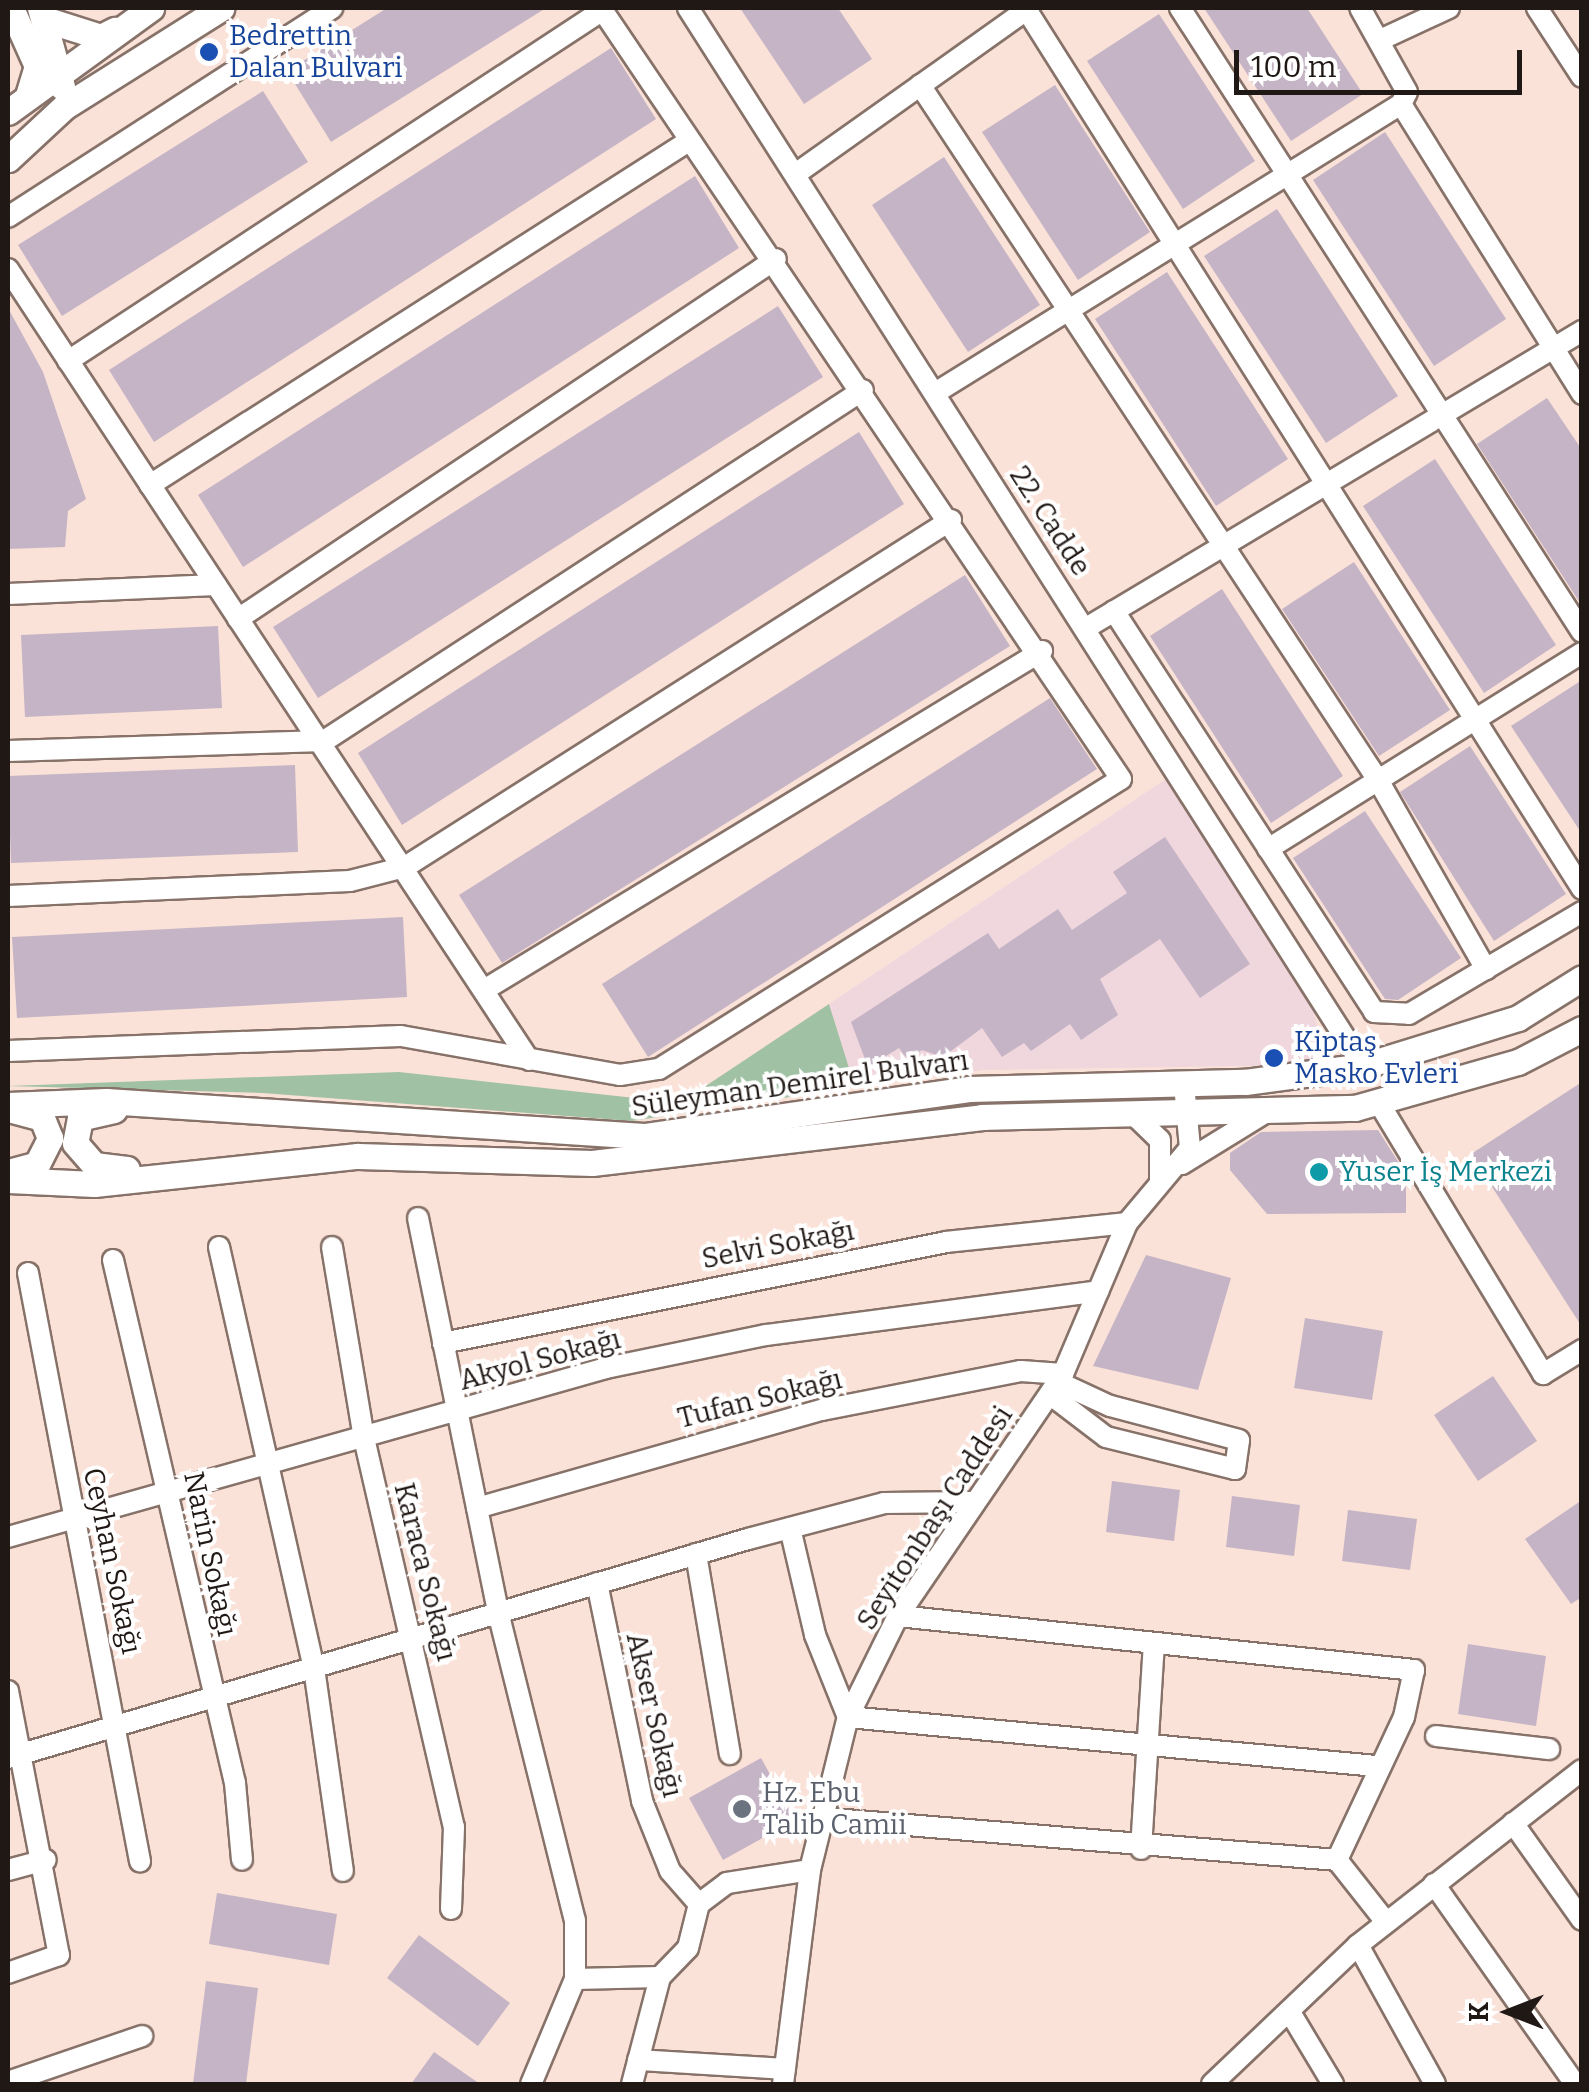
<!DOCTYPE html>
<html>
<head>
<meta charset="utf-8">
<style>
	body { margin:0 }
	#map { position:relative; width:1589px; height:2092px; overflow:hidden; background:#fbe2d8; font-family:Bitter,serif }
	div>[style] { position:absolute }
	[style*='--x'] { left:calc(var(--x)*1px); top:calc(var(--y)*1px); width:calc(var(--w)*1px); rotate:calc(var(--a)*1deg) }
	.education>* { inset:0; background:#f0d6dd }
	.green>* { inset:0; background:#a0c1a4 }
	.building>* { inset:0; background:#c5b4c5 }
	.roads { filter:drop-shadow(2px 0 #877269) drop-shadow(-2px 0 #877269) drop-shadow(0 2px #877269) drop-shadow(0 -2px #877269) }
	.minor>* { height:20px; margin:-10px; padding:0 10px; transform-origin:10px; border-radius:10px; background:#fff }
	.major>* { height:25px; margin:-12.5px; padding:0 12.5px; transform-origin:12.5px; border-radius:12.5px; background:#fff }
	.dots>* { width:28px; height:28px; translate:-50% -50%; box-sizing:border-box; border:5px solid #fff; border-radius:50% }
	span { translate:-50% -50%; white-space:nowrap; text-align:center; line-height:1.15; -webkit-text-stroke:8px #fff; paint-order:stroke }
	.transit-label { font-size:28px; color:#164399 }
	.left { translate:0 -50%; text-align:left }
	.street-label { font-size:28px; color:#201815 }
	.culture-label { font-size:28px; color:#0d838f }
	.worship-label { font-size:28px; color:#5b616d }
	.frame { position:absolute; inset:0; border:10px solid #201815; pointer-events:none }
	.north { position:absolute; left:1459px; top:1962px; width:100px; height:100px; -webkit-text-stroke:8px #fff; paint-order:stroke; rotate:270deg; font-size:28px; font-weight:700; line-height:40px; text-align:center; color:#201815 }
	.north::after { content:''; display:block; margin:auto; width:35px; height:45px; background:#201815; clip-path:polygon(50% 0,100% 100%,50% 72%,0 100%) }
	.scale { position:absolute; left:1234px; top:50px; width:288px; height:45px; box-sizing:border-box; border:5px solid #201815; border-top:0; padding-left:12px; font-size:30px; line-height:35px; white-space:nowrap; color:#201815; -webkit-text-stroke:8px #fff; paint-order:stroke }
</style>
</head>
<body>
<div id="map">
	<div class="education">
		<div style="clip-path:polygon(1166px 779px,1312px 1002px,1320px 1040px,1310px 1065px,983px 1070px,855px 1087px,829px 1004px)"></div>
	</div>
	<div class="green">
		<div style="clip-path:polygon(829px 1004px,855px 1087px,632px 1121px,262px 1093px,8px 1086px,399px 1072px,680px 1103px)"></div>
	</div>
	<div class="building">
		<div style="clip-path:polygon(387px 8px,546px 8px,331px 142px,287px 71px)"></div>
		<div style="clip-path:polygon(740px 8px,838px 8px,872px 59px,804px 104px)"></div>
		<div style="clip-path:polygon(1204px 8px,1307px 8px,1363px 94px,1291px 141px)"></div>
		<div style="clip-path:polygon(1159px 14px,1255px 161px,1183px 209px,1087px 61px)"></div>
		<div style="clip-path:polygon(611px 48px,656px 119px,154px 442px,109px 370px)"></div>
		<div style="clip-path:polygon(1055px 85px,1150px 232px,1078px 280px,982px 132px)"></div>
		<div style="clip-path:polygon(263px 91px,308px 162px,62px 316px,18px 245px)"></div>
		<div style="clip-path:polygon(1385px 132px,1506px 319px,1434px 366px,1313px 180px)"></div>
		<div style="clip-path:polygon(944px 157px,1040px 305px,968px 352px,872px 205px)"></div>
		<div style="clip-path:polygon(695px 176px,739px 248px,243px 567px,198px 495px)"></div>
		<div style="clip-path:polygon(1277px 209px,1398px 396px,1326px 443px,1204px 256px)"></div>
		<div style="clip-path:polygon(1167px 272px,1288px 459px,1216px 506px,1095px 319px)"></div>
		<div style="clip-path:polygon(778px 306px,823px 377px,318px 698px,273px 627px)"></div>
		<div style="clip-path:polygon(8px 308px,43px 372px,86px 499px,68px 511px,65px 547px,8px 549px)"></div>
		<div style="clip-path:polygon(1547px 398px,1582px 450px,1582px 606px,1477px 444px)"></div>
		<div style="clip-path:polygon(859px 432px,904px 504px,402px 825px,358px 753px)"></div>
		<div style="clip-path:polygon(1435px 459px,1556px 645px,1484px 693px,1363px 506px)"></div>
		<div style="clip-path:polygon(1354px 562px,1450px 710px,1379px 756px,1282px 609px)"></div>
		<div style="clip-path:polygon(965px 575px,1010px 646px,502px 963px,459px 895px)"></div>
		<div style="clip-path:polygon(1222px 589px,1343px 776px,1271px 823px,1150px 636px)"></div>
		<div style="clip-path:polygon(218px 626px,222px 708px,25px 717px,21px 635px)"></div>
		<div style="clip-path:polygon(1582px 680px,1582px 834px,1511px 726px)"></div>
		<div style="clip-path:polygon(1050px 698px,1097px 769px,648px 1057px,602px 984px)"></div>
		<div style="clip-path:polygon(1470px 746px,1566px 894px,1494px 941px,1400px 792px)"></div>
		<div style="clip-path:polygon(295px 765px,298px 852px,11px 863px,8px 776px)"></div>
		<div style="clip-path:polygon(1365px 811px,1461px 958px,1398px 1000px,1385px 999px,1293px 858px)"></div>
		<div style="clip-path:polygon(1165px 837px,1250px 964px,1200px 998px,1160px 939px,1100px 979px,1118px 1015px,1081px 1040px,1070px 1024px,1031px 1051px,1024px 1043px,1002px 1057px,982px 1028px,943px 1057px,922px 1050px,907px 1059px,899px 1048px,868px 1067px,851px 1022px,988px 933px,999px 949px,1058px 909px,1072px 930px,1127px 893px,1113px 872px)"></div>
		<div style="clip-path:polygon(403px 917px,407px 997px,17px 1018px,12px 937px)"></div>
		<div style="clip-path:polygon(1582px 1082px,1582px 1327px,1471px 1154px)"></div>
		<div style="clip-path:polygon(1378px 1130px,1406px 1174px,1406px 1213px,1267px 1214px,1230px 1170px,1230px 1153px,1261px 1132px)"></div>
		<div style="clip-path:polygon(1146px 1255px,1231px 1278px,1198px 1390px,1093px 1366px)"></div>
		<div style="clip-path:polygon(1305px 1318px,1383px 1331px,1372px 1400px,1294px 1388px)"></div>
		<div style="clip-path:polygon(1493px 1376px,1537px 1441px,1478px 1481px,1434px 1415px)"></div>
		<div style="clip-path:polygon(1112px 1481px,1180px 1490px,1174px 1541px,1106px 1532px)"></div>
		<div style="clip-path:polygon(1232px 1496px,1300px 1505px,1294px 1556px,1226px 1547px)"></div>
		<div style="clip-path:polygon(1582px 1500px,1582px 1597px,1571px 1604px,1525px 1539px)"></div>
		<div style="clip-path:polygon(1348px 1510px,1417px 1519px,1410px 1570px,1342px 1561px)"></div>
		<div style="clip-path:polygon(1468px 1644px,1546px 1656px,1536px 1726px,1458px 1714px)"></div>
		<div style="clip-path:polygon(761px 1758px,795px 1820px,723px 1860px,689px 1798px)"></div>
		<div style="clip-path:polygon(217px 1893px,337px 1914px,329px 1965px,209px 1944px)"></div>
		<div style="clip-path:polygon(419px 1935px,510px 2003px,478px 2046px,387px 1978px)"></div>
		<div style="clip-path:polygon(206px 1981px,258px 1988px,246px 2084px,193px 2084px)"></div>
		<div style="clip-path:polygon(434px 2052px,480px 2084px,411px 2084px)"></div>
	</div>
	<div class="roads">
		<div class="minor">
			<div style="--x:688;--y:8;--w:1255;--a:57.46"></div>
			<div style="--x:1180;--y:8;--w:742;--a:57.21"></div>
			<div style="--x:1537;--y:8;--w:82;--a:56.9"></div>
			<div style="--x:1026;--y:9;--w:1041;--a:57.71"></div>
			<div style="--x:1380;--y:40;--w:76;--a:-24.9"></div>
			<div style="--x:920;--y:85;--w:832;--a:56.62"></div>
			<div style="--x:1378;--y:780;--w:218;--a:60.3"></div>
			<div style="--x:1401;--y:104;--w:342;--a:58"></div>
			<div style="--x:797;--y:173;--w:285;--a:-35.4"></div>
			<div style="--x:8;--y:217;--w:386;--a:-32.8"></div>
			<div style="--x:8;--y:269;--w:947;--a:56.63"></div>
			<div style="--x:68;--y:361;--w:640;--a:-33.27"></div>
			<div style="--x:935;--y:393;--w:548;--a:-31.81"></div>
			<div style="--x:1401;--y:104;--w:13;--a:-63"></div>
			<div style="--x:1407;--y:92;--w:96;--a:-119.2"></div>
			<div style="--x:150;--y:485;--w:639;--a:-32.55"></div>
			<div style="--x:8;--y:594;--w:208;--a:-2.5"></div>
			<div style="--x:1114;--y:611;--w:478;--a:57"></div>
			<div style="--x:1374;--y:1012;--w:35;--a:3"></div>
			<div style="--x:1409;--y:1014;--w:201;--a:-30.5"></div>
			<div style="--x:238;--y:619;--w:647;--a:-33.79"></div>
			<div style="--x:1086;--y:628;--w:578;--a:-30.91"></div>
			<div style="--x:8;--y:751;--w:316;--a:-1.8"></div>
			<div style="--x:324;--y:741;--w:643;--a:-33.07"></div>
			<div style="--x:1268;--y:849;--w:370;--a:-32"></div>
			<div style="--x:8;--y:896;--w:342;--a:-2.5"></div>
			<div style="--x:350;--y:881;--w:57;--a:-14.3"></div>
			<div style="--x:405;--y:867;--w:647;--a:-32.44"></div>
			<div style="--x:484;--y:990;--w:653;--a:-31.28"></div>
			<div style="--x:8;--y:1051;--w:393;--a:-2.2"></div>
			<div style="--x:401;--y:1036;--w:222;--a:10.1"></div>
			<div style="--x:620;--y:1075;--w:39;--a:-9"></div>
			<div style="--x:659;--y:1069;--w:545;--a:-32.12"></div>
			<div style="--x:1121;--y:779;--w:930;--a:-124"></div>
			<div style="--x:1379;--y:1103;--w:317;--a:58.8"></div>
			<div style="--x:1543;--y:1374;--w:46;--a:-31.6"></div>
			<div style="--x:1133;--y:1114;--w:37;--a:44"></div>
			<div style="--x:1160;--y:1140;--w:40;--a:90"></div>
			<div style="--x:1182;--y:1164;--w:101;--a:-31.6"></div>
			<div style="--x:418;--y:1218;--w:402;--a:78.5"></div>
			<div style="--x:498;--y:1612;--w:317;--a:76"></div>
			<div style="--x:575;--y:1920;--w:59;--a:90"></div>
			<div style="--x:575;--y:1979;--w:114;--a:112.7"></div>
			<div style="--x:219;--y:1247;--w:432;--a:77.3"></div>
			<div style="--x:314;--y:1668;--w:205;--a:81.9"></div>
			<div style="--x:332;--y:1247;--w:194;--a:80.5"></div>
			<div style="--x:364;--y:1438;--w:399;--a:77"></div>
			<div style="--x:454;--y:1827;--w:82;--a:92.1"></div>
			<div style="--x:113;--y:1260;--w:537;--a:76.87"></div>
			<div style="--x:235;--y:1783;--w:77;--a:84.8"></div>
			<div style="--x:28;--y:1273;--w:599;--a:79.22"></div>
			<div style="--x:443;--y:1343;--w:513;--a:-11.35"></div>
			<div style="--x:946;--y:1242;--w:182;--a:-6"></div>
			<div style="--x:1051;--y:1395;--w:69;--a:37.4"></div>
			<div style="--x:1106;--y:1437;--w:133;--a:13.9"></div>
			<div style="--x:1235;--y:1469;--w:29;--a:-82"></div>
			<div style="--x:1239;--y:1440;--w:133;--a:-165.2"></div>
			<div style="--x:1110;--y:1406;--w:57;--a:-155.2"></div>
			<div style="--x:477;--y:1508;--w:359;--a:-15.9"></div>
			<div style="--x:822;--y:1410;--w:203;--a:-11.1"></div>
			<div style="--x:1021;--y:1371;--w:42;--a:4.1"></div>
			<div style="--x:790;--y:1528;--w:110;--a:76.8"></div>
			<div style="--x:815;--y:1635;--w:88;--a:68.1"></div>
			<div style="--x:848;--y:1717;--w:530;--a:5.3"></div>
			<div style="--x:8;--y:1537;--w:621;--a:-15.78"></div>
			<div style="--x:606;--y:1368;--w:163;--a:-11.7"></div>
			<div style="--x:766;--y:1335;--w:335;--a:-7.5"></div>
			<div style="--x:696;--y:1554;--w:203;--a:80.4"></div>
			<div style="--x:597;--y:1583;--w:223;--a:78.3"></div>
			<div style="--x:642;--y:1801;--w:75;--a:68.2"></div>
			<div style="--x:670;--y:1871;--w:44;--a:48.7"></div>
			<div style="--x:898;--y:1616;--w:519;--a:5.97"></div>
			<div style="--x:1414;--y:1670;--w:48;--a:102"></div>
			<div style="--x:1404;--y:1717;--w:158;--a:115.1"></div>
			<div style="--x:8;--y:1691;--w:269;--a:79.1"></div>
			<div style="--x:59;--y:1955;--w:54;--a:160.6"></div>
			<div style="--x:1436;--y:1736;--w:114;--a:6.6"></div>
			<div style="--x:8;--y:1758;--w:772;--a:-16.49"></div>
			<div style="--x:748;--y:1539;--w:141;--a:-14.8"></div>
			<div style="--x:884;--y:1503;--w:89;--a:-0.6"></div>
			<div style="--x:821;--y:1818;--w:518;--a:4.65"></div>
			<div style="--x:1513;--y:1823;--w:119;--a:54.6"></div>
			<div style="--x:1141;--y:1849;--w:206;--a:-86.4"></div>
			<div style="--x:1337;--y:1860;--w:79;--a:51.7"></div>
			<div style="--x:8;--y:1870;--w:39;--a:-15"></div>
			<div style="--x:1434;--y:1884;--w:245;--a:54.8"></div>
			<div style="--x:1358;--y:1945;--w:159;--a:61"></div>
			<div style="--x:575;--y:1979;--w:85;--a:-1.3"></div>
			<div style="--x:660;--y:1977;--w:40;--a:-46"></div>
			<div style="--x:688;--y:1948;--w:45;--a:-76"></div>
			<div style="--x:699;--y:1904;--w:35;--a:-37"></div>
			<div style="--x:727;--y:1883;--w:84;--a:-8.9"></div>
			<div style="--x:1291;--y:2014;--w:82;--a:59"></div>
			<div style="--x:638;--y:2060;--w:147;--a:3.5"></div>
			<div style="--x:8;--y:2082;--w:142;--a:-18.9"></div>
			<div style="--x:632;--y:2084;--w:111;--a:-75.3"></div>
			<div style="--x:783;--y:2084;--w:216;--a:-82.8"></div>
			<div style="--x:810;--y:1870;--w:158;--a:-76.1"></div>
			<div style="--x:848;--y:1717;--w:113;--a:-63.7"></div>
			<div style="--x:898;--y:1616;--w:293;--a:-55.7"></div>
			<div style="--x:1063;--y:1374;--w:164;--a:-67"></div>
			<div style="--x:1127;--y:1223;--w:98;--a:-50"></div>
			<div style="--x:1190;--y:1148;--w:63;--a:-95.4"></div>
			<div style="--x:1212;--y:2084;--w:202;--a:-43.6"></div>
			<div style="--x:1358;--y:1945;--w:284;--a:-38"></div>
		</div>
		<div class="major">
			<div style="--x:11;--y:8;--w:64;--a:65.9"></div>
			<div style="--x:37;--y:66;--w:31;--a:107"></div>
			<div style="--x:40;--y:8;--w:82;--a:74.4"></div>
			<div style="--x:47;--y:20;--w:57;--a:17.5"></div>
			<div style="--x:101;--y:37;--w:16;--a:-27"></div>
			<div style="--x:8;--y:112;--w:177;--a:-36"></div>
			<div style="--x:8;--y:159;--w:76;--a:-42.9"></div>
			<div style="--x:64;--y:107;--w:186;--a:-32.2"></div>
			<div style="--x:8;--y:1105;--w:98;--a:-2.3"></div>
			<div style="--x:106;--y:1101;--w:539;--a:3.72"></div>
			<div style="--x:644;--y:1136;--w:328;--a:-8.2"></div>
			<div style="--x:969;--y:1089;--w:276;--a:-1.5"></div>
			<div style="--x:1245;--y:1082;--w:119;--a:-7.7"></div>
			<div style="--x:1363;--y:1066;--w:162;--a:-17.2"></div>
			<div style="--x:1518;--y:1018;--w:75;--a:-32"></div>
			<div style="--x:114;--y:1110;--w:35;--a:167"></div>
			<div style="--x:80;--y:1118;--w:25;--a:101"></div>
			<div style="--x:75;--y:1143;--w:29;--a:49"></div>
			<div style="--x:94;--y:1165;--w:33;--a:7"></div>
			<div style="--x:8;--y:1172;--w:30;--a:-15"></div>
			<div style="--x:37;--y:1164;--w:29;--a:-63"></div>
			<div style="--x:50;--y:1138;--w:22;--a:-112"></div>
			<div style="--x:42;--y:1118;--w:31;--a:-165"></div>
			<div style="--x:8;--y:1180;--w:86;--a:2.7"></div>
			<div style="--x:94;--y:1184;--w:265;--a:-6.1"></div>
			<div style="--x:358;--y:1156;--w:234;--a:1.7"></div>
			<div style="--x:592;--y:1163;--w:393;--a:-6.7"></div>
			<div style="--x:982;--y:1117;--w:373;--a:-1.4"></div>
			<div style="--x:1355;--y:1108;--w:169;--a:-15.8"></div>
			<div style="--x:1518;--y:1062;--w:72;--a:-27.3"></div>
		</div>
	</div>
	<div class="dots">
		<div style="left:209px;top:52px;background:#1a4fb4"></div>
		<div style="left:1274px;top:1058px;background:#1a4fb4"></div>
		<div style="left:1319px;top:1172px;background:#0f9aa8"></div>
		<div style="left:742px;top:1809px;background:#6b7280"></div>
	</div>
	<div class="transit-label">
		<span class="left" style="left:229px;top:52px">Bedrettin<br>Dalan Bulvari</span>
		<span class="left" style="left:1294px;top:1058px">Kiptaş<br>Masko Evleri</span>
	</div>
	<div class="street-label">
		<span style="left:1050px;top:521px;rotate:57deg">22. Cadde</span>
		<span style="left:800px;top:1084px;rotate:-8deg">Süleyman Demirel Bulvarı</span>
		<span style="left:778px;top:1245px;rotate:-11deg">Selvi Sokağı</span>
		<span style="left:540px;top:1360px;rotate:-15deg">Akyol Sokağı</span>
		<span style="left:760px;top:1399px;rotate:-14deg">Tufan Sokağı</span>
		<span style="left:935px;top:1518px;rotate:-57deg">Seyitonbaşı Caddesi</span>
		<span style="left:210px;top:1554px;rotate:78deg">Narin Sokağı</span>
		<span style="left:112px;top:1561px;rotate:78deg">Ceyhan Sokağı</span>
		<span style="left:425px;top:1572px;rotate:76deg">Karaca Sokağı</span>
		<span style="left:654px;top:1715px;rotate:77deg">Akser Sokağı</span>
	</div>
	<div class="culture-label">
		<span class="left" style="left:1339px;top:1172px">Yuser İş Merkezi</span>
	</div>
	<div class="worship-label">
		<span class="left" style="left:762px;top:1809px">Hz. Ebu<br>Talib Camii</span>
	</div>
	<div class="frame"></div>
	<div class="north">K</div>
	<div class="scale">100 m</div>
</div>
</body>
</html>
